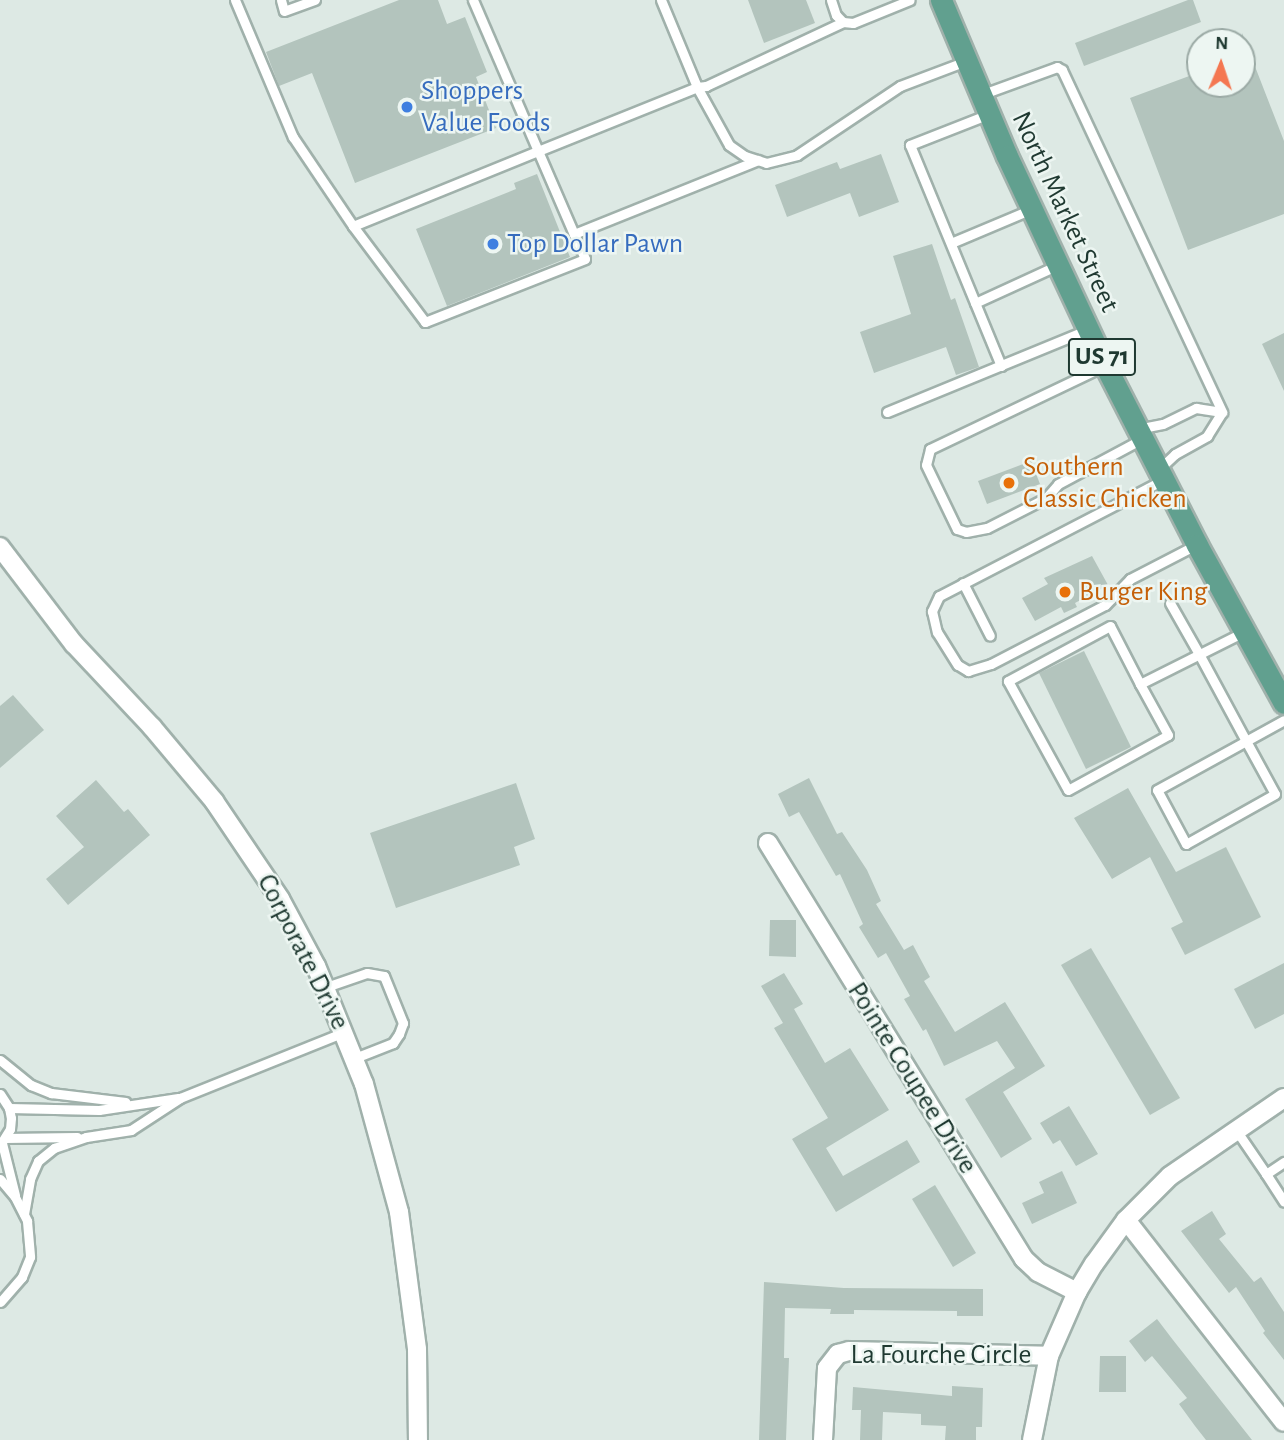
<!DOCTYPE html>
<html>
<head>
<meta charset="utf-8">
<style>
	body { margin:0 }
	#map { position:relative; width:1284px; height:1440px; overflow:hidden; background:#dde9e4; font-family:"Alegreya Sans",sans-serif }
	div>[style] { position:absolute }
	[style*='--x'] { left:calc(var(--x)*1px); top:calc(var(--y)*1px); width:calc(var(--w)*1px); rotate:calc(var(--a)*1deg) }
	.building>* { inset:0; background:#b3c4bd }
	.roads { filter:drop-shadow(2px 0 #a0b1ab) drop-shadow(-2px 0 #a0b1ab) drop-shadow(0 2px #a0b1ab) drop-shadow(0 -2px #a0b1ab) }
	.lane>* { height:9px; margin:-4.5px; padding:0 4.5px; transform-origin:4.5px; border-radius:4.5px; background:#fff }
	.street>* { height:18px; margin:-9px; padding:0 9px; transform-origin:9px; border-radius:9px; background:#fff }
	.primary>* { height:21px; margin:-10.5px; padding:0 10.5px; transform-origin:10.5px; border-radius:10.5px; background:#61a08f }
	.dots>* { width:19px; height:19px; translate:-50% -50%; box-sizing:border-box; border:4px solid #edf6f2; border-radius:50% }
	span { translate:-50% -50%; white-space:nowrap; text-align:center; line-height:1.15; -webkit-text-stroke:5px #edf6f2; paint-order:stroke }
	.shield-label span { padding:2px 5px; background:#edf6f2; border:2px solid; border-radius:5px; -webkit-text-stroke-width:0 }
	.shield-label { font-size:26px; color:#1f3931; font-weight:700 }
	.shop-label { font-size:28px; color:#366cbe }
	.left { translate:0 -50%; text-align:left }
	.street-label { font-size:28px; color:#1f3931 }
	.food-label { font-size:28px; color:#c56008 }
	.north { position:absolute; left:1186px; top:28px; width:70px; height:70px; box-sizing:border-box; background:#edf6f2; border:2px solid #9baaa5; border-radius:50%; rotate:2deg; font-size:19px; font-weight:700; line-height:28px; text-align:center; color:#1f3931 }
	.north::after { content:''; display:block; margin:auto; width:24px; height:32px; background:#f47751; clip-path:polygon(50% 0,100% 100%,50% 72%,0 100%) }
</style>
</head>
<body>
<div id="map">
	<div class="building">
		<div style="clip-path:polygon(399px 0,438px 0,447px 24px,465px 17px,487px 72px,476px 77px,496px 128px,355px 183px,312px 73px,279px 86px,266px 52px)"></div>
		<div style="clip-path:polygon(748px 0,806px 0,815px 23px,764px 43px)"></div>
		<div style="clip-path:polygon(1188px 0,1193px 0,1201px 22px,1084px 66px,1075px 43px)"></div>
		<div style="clip-path:polygon(1242px 33px,1284px 141px,1284px 214px,1188px 250px,1130px 98px,1200px 72px,1200px 84px,1242px 84px)"></div>
		<div style="clip-path:polygon(881px 154px,899px 202px,859px 217px,850px 193px,787px 217px,775px 185px,837px 162px,840px 169px)"></div>
		<div style="clip-path:polygon(537px 174px,570px 257px,447px 306px,416px 229px,516px 189px,514px 183px)"></div>
		<div style="clip-path:polygon(932px 244px,951px 300px,955px 298px,979px 367px,956px 375px,946px 347px,874px 373px,860px 332px,911px 314px,893px 256px)"></div>
		<div style="clip-path:polygon(1284px 333px,1284px 391px,1262px 344px)"></div>
		<div style="clip-path:polygon(1031px 461px,1040px 484px,987px 504px,978px 481px)"></div>
		<div style="clip-path:polygon(1092px 556px,1108px 585px,1075px 603px,1077px 607px,1064px 613px,1061px 607px,1035px 621px,1022px 598px,1048px 584px,1044px 578px)"></div>
		<div style="clip-path:polygon(1084px 651px,1131px 747px,1086px 769px,1039px 673px)"></div>
		<div style="clip-path:polygon(13px 695px,44px 730px,0 768px,0 706px)"></div>
		<div style="clip-path:polygon(809px 778px,837px 834px,842px 832px,867px 870px,881px 901px,876px 904px,904px 950px,913px 945px,930px 977px,924px 981px,955px 1032px,1005px 1002px,1045px 1066px,1003px 1092px,1032px 1139px,1001px 1158px,965px 1099px,1015px 1068px,997px 1041px,944px 1066px,926px 1029px,923px 1031px,904px 999px,910px 996px,886px 953px,878px 958px,859px 927px,863px 924px,840px 874px,836px 876px,799px 812px,789px 817px,778px 794px)"></div>
		<div style="clip-path:polygon(96px 780px,124px 812px,128px 809px,150px 835px,68px 905px,46px 879px,84px 847px,56px 816px)"></div>
		<div style="clip-path:polygon(516px 783px,535px 839px,514px 847px,520px 865px,396px 908px,370px 833px)"></div>
		<div style="clip-path:polygon(1128px 788px,1176px 872px,1226px 847px,1261px 917px,1185px 955px,1171px 928px,1183px 922px,1150px 857px,1112px 879px,1074px 818px)"></div>
		<div style="clip-path:polygon(770px 920px,796px 920px,796px 957px,769px 956px)"></div>
		<div style="clip-path:polygon(1091px 948px,1180px 1098px,1150px 1115px,1061px 965px)"></div>
		<div style="clip-path:polygon(1284px 963px,1284px 1014px,1255px 1029px,1234px 989px)"></div>
		<div style="clip-path:polygon(784px 973px,803px 1004px,794px 1009px,825px 1063px,850px 1048px,889px 1110px,826px 1148px,843px 1176px,907px 1140px,920px 1162px,836px 1212px,792px 1139px,828px 1118px,774px 1028px,783px 1023px,761px 986px)"></div>
		<div style="clip-path:polygon(1069px 1106px,1098px 1154px,1076px 1166px,1060px 1140px,1053px 1144px,1040px 1123px)"></div>
		<div style="clip-path:polygon(1062px 1171px,1077px 1203px,1032px 1224px,1022px 1203px,1044px 1193px,1039px 1182px)"></div>
		<div style="clip-path:polygon(935px 1185px,976px 1253px,953px 1267px,912px 1199px)"></div>
		<div style="clip-path:polygon(1212px 1211px,1226px 1234px,1219px 1239px,1254px 1282px,1261px 1277px,1284px 1312px,1284px 1360px,1263px 1333px,1265px 1331px,1236px 1287px,1229px 1293px,1181px 1231px)"></div>
		<div style="clip-path:polygon(764px 1282px,844px 1288px,983px 1289px,983px 1316px,957px 1316px,957px 1311px,854px 1310px,854px 1314px,830px 1314px,831px 1309px,785px 1308px,784px 1358px,789px 1358px,786px 1440px,759px 1440px)"></div>
		<div style="clip-path:polygon(1157px 1319px,1173px 1340px,1252px 1440px,1206px 1440px,1195px 1426px,1179px 1404px,1187px 1398px,1152px 1356px,1145px 1362px,1129px 1341px)"></div>
		<div style="clip-path:polygon(1100px 1356px,1126px 1356px,1126px 1392px,1099px 1392px)"></div>
		<div style="clip-path:polygon(952px 1386px,983px 1388px,982px 1427px,976px 1427px,976px 1440px,945px 1440px,946px 1426px,921px 1425px,921px 1414px,883px 1412px,882px 1440px,860px 1440px,861px 1410px,852px 1410px,853px 1387px,952px 1396px)"></div>
	</div>
	<div class="roads">
		<div class="lane">
			<div style="--x:235;--y:0;--w:149;--a:67.1"></div>
			<div style="--x:293;--y:137;--w:107;--a:56"></div>
			<div style="--x:281;--y:0;--w:11;--a:75"></div>
			<div style="--x:284;--y:11;--w:33;--a:-20"></div>
			<div style="--x:473;--y:0;--w:164;--a:66.7"></div>
			<div style="--x:538;--y:151;--w:171;--a:-21.9"></div>
			<div style="--x:697;--y:87;--w:66;--a:61.1"></div>
			<div style="--x:729;--y:145;--w:19;--a:35"></div>
			<div style="--x:745;--y:156;--w:22;--a:18"></div>
			<div style="--x:766;--y:163;--w:32;--a:-14"></div>
			<div style="--x:797;--y:155;--w:124;--a:-33.8"></div>
			<div style="--x:900;--y:86;--w:71;--a:-20.7"></div>
			<div style="--x:661;--y:0;--w:94;--a:67.5"></div>
			<div style="--x:697;--y:87;--w:9;--a:-6"></div>
			<div style="--x:706;--y:86;--w:151;--a:-25"></div>
			<div style="--x:831;--y:0;--w:16;--a:72"></div>
			<div style="--x:836;--y:15;--w:10;--a:45"></div>
			<div style="--x:843;--y:22;--w:10;--a:6"></div>
			<div style="--x:853;--y:23;--w:61;--a:-22"></div>
			<div style="--x:983;--y:94;--w:79;--a:-20"></div>
			<div style="--x:1057;--y:67;--w:6;--a:31"></div>
			<div style="--x:1062;--y:70;--w:378;--a:64.9"></div>
			<div style="--x:989;--y:114;--w:85;--a:158.6"></div>
			<div style="--x:910;--y:145;--w:239;--a:67.6"></div>
			<div style="--x:574;--y:234;--w:27;--a:66"></div>
			<div style="--x:585;--y:259;--w:172;--a:158.5"></div>
			<div style="--x:425;--y:322;--w:120;--a:-126.9"></div>
			<div style="--x:353;--y:226;--w:200;--a:-22.1"></div>
			<div style="--x:538;--y:151;--w:90;--a:66.6"></div>
			<div style="--x:574;--y:234;--w:198;--a:-21.9"></div>
			<div style="--x:951;--y:243;--w:88;--a:-22.8"></div>
			<div style="--x:975;--y:303;--w:91;--a:-24.6"></div>
			<div style="--x:1104;--y:366;--w:193;--a:154.5"></div>
			<div style="--x:930;--y:449;--w:16;--a:104"></div>
			<div style="--x:926;--y:465;--w:71;--a:64.2"></div>
			<div style="--x:957;--y:529;--w:9;--a:18"></div>
			<div style="--x:966;--y:532;--w:21;--a:-11"></div>
			<div style="--x:987;--y:528;--w:66;--a:-27"></div>
			<div style="--x:1046;--y:498;--w:18;--a:-49"></div>
			<div style="--x:1058;--y:484;--w:95;--a:-28.2"></div>
			<div style="--x:887;--y:412;--w:216;--a:-22.3"></div>
			<div style="--x:1137;--y:429;--w:26;--a:-11"></div>
			<div style="--x:1163;--y:424;--w:37;--a:-26"></div>
			<div style="--x:1196;--y:408;--w:26;--a:9"></div>
			<div style="--x:1158;--y:470;--w:23;--a:-43"></div>
			<div style="--x:1175;--y:454;--w:37;--a:-29"></div>
			<div style="--x:1207;--y:436;--w:28;--a:-58"></div>
			<div style="--x:1163;--y:480;--w:252;--a:152.6"></div>
			<div style="--x:939;--y:596;--w:17;--a:115"></div>
			<div style="--x:932;--y:611;--w:22;--a:77"></div>
			<div style="--x:937;--y:632;--w:39;--a:58"></div>
			<div style="--x:958;--y:665;--w:12;--a:31"></div>
			<div style="--x:968;--y:671;--w:24;--a:-17"></div>
			<div style="--x:991;--y:664;--w:128;--a:-27.4"></div>
			<div style="--x:1105;--y:605;--w:36;--a:-46"></div>
			<div style="--x:1130;--y:579;--w:74;--a:-27.3"></div>
			<div style="--x:963;--y:583;--w:59;--a:63"></div>
			<div style="--x:1170;--y:603;--w:59;--a:60.4"></div>
			<div style="--x:1199;--y:654;--w:99;--a:61.6"></div>
			<div style="--x:1246;--y:741;--w:60;--a:61.3"></div>
			<div style="--x:1275;--y:794;--w:102;--a:150.7"></div>
			<div style="--x:1186;--y:844;--w:61;--a:-118.2"></div>
			<div style="--x:1157;--y:790;--w:102;--a:-28.8"></div>
			<div style="--x:1246;--y:741;--w:43;--a:-28.9"></div>
			<div style="--x:1140;--y:684;--w:65;--a:-117.3"></div>
			<div style="--x:1110;--y:626;--w:116;--a:151.7"></div>
			<div style="--x:1008;--y:681;--w:124;--a:61.2"></div>
			<div style="--x:1068;--y:790;--w:114;--a:-28.8"></div>
			<div style="--x:1168;--y:735;--w:58;--a:-118.8"></div>
			<div style="--x:1140;--y:684;--w:116;--a:-26.6"></div>
			<div style="--x:326;--y:987;--w:43;--a:-18.9"></div>
			<div style="--x:367;--y:973;--w:17;--a:10"></div>
			<div style="--x:384;--y:976;--w:51;--a:68"></div>
			<div style="--x:403;--y:1023;--w:12;--a:110"></div>
			<div style="--x:399;--y:1034;--w:11;--a:124"></div>
			<div style="--x:393;--y:1043;--w:41;--a:158.5"></div>
			<div style="--x:0;--y:1060;--w:40;--a:39"></div>
			<div style="--x:31;--y:1085;--w:22;--a:22"></div>
			<div style="--x:51;--y:1093;--w:75;--a:6.9"></div>
			<div style="--x:0;--y:1094;--w:17;--a:57"></div>
			<div style="--x:9;--y:1108;--w:10;--a:79"></div>
			<div style="--x:11;--y:1118;--w:11;--a:95"></div>
			<div style="--x:10;--y:1129;--w:19;--a:122"></div>
			<div style="--x:9;--y:1108;--w:90;--a:1.3"></div>
			<div style="--x:99;--y:1110;--w:80;--a:-8.6"></div>
			<div style="--x:1236;--y:1130;--w:53;--a:55.7"></div>
			<div style="--x:1266;--y:1174;--w:22;--a:-34"></div>
			<div style="--x:5;--y:1138;--w:72;--a:-0.8"></div>
			<div style="--x:2;--y:1143;--w:54;--a:76"></div>
			<div style="--x:1266;--y:1174;--w:33;--a:57"></div>
			<div style="--x:0;--y:1179;--w:23;--a:50"></div>
			<div style="--x:15;--y:1197;--w:27;--a:63"></div>
			<div style="--x:27;--y:1221;--w:36;--a:85"></div>
			<div style="--x:30;--y:1257;--w:22;--a:112"></div>
			<div style="--x:22;--y:1277;--w:33;--a:131"></div>
			<div style="--x:24;--y:1214;--w:36;--a:-80"></div>
			<div style="--x:30;--y:1179;--w:20;--a:-66"></div>
			<div style="--x:38;--y:1161;--w:21;--a:-39"></div>
			<div style="--x:54;--y:1148;--w:34;--a:-19"></div>
			<div style="--x:86;--y:1137;--w:46;--a:-8.8"></div>
			<div style="--x:131;--y:1130;--w:59;--a:-33.1"></div>
			<div style="--x:180;--y:1098;--w:177;--a:-21.9"></div>
		</div>
		<div class="street">
			<div style="--x:0;--y:547;--w:122;--a:52.7"></div>
			<div style="--x:74;--y:644;--w:114;--a:46.8"></div>
			<div style="--x:152;--y:727;--w:97;--a:50"></div>
			<div style="--x:214;--y:801;--w:118;--a:56"></div>
			<div style="--x:280;--y:899;--w:76;--a:61.8"></div>
			<div style="--x:316;--y:966;--w:127;--a:67.9"></div>
			<div style="--x:364;--y:1084;--w:133;--a:74.7"></div>
			<div style="--x:399;--y:1212;--w:138;--a:82.5"></div>
			<div style="--x:417;--y:1349;--w:91;--a:89.4"></div>
			<div style="--x:768;--y:843;--w:488;--a:58.4"></div>
			<div style="--x:1024;--y:1259;--w:19;--a:43"></div>
			<div style="--x:1038;--y:1272;--w:44;--a:27.1"></div>
			<div style="--x:1126;--y:1220;--w:256;--a:52"></div>
			<div style="--x:823;--y:1440;--w:72;--a:-86.8"></div>
			<div style="--x:827;--y:1368;--w:18;--a:-52"></div>
			<div style="--x:838;--y:1354;--w:11;--a:-15"></div>
			<div style="--x:849;--y:1351;--w:200;--a:1.4"></div>
			<div style="--x:1032;--y:1440;--w:86;--a:-78.6"></div>
			<div style="--x:1049;--y:1356;--w:70;--a:-66.4"></div>
			<div style="--x:1077;--y:1292;--w:33;--a:-59"></div>
			<div style="--x:1094;--y:1264;--w:54;--a:-54"></div>
			<div style="--x:1126;--y:1220;--w:62;--a:-45"></div>
			<div style="--x:1170;--y:1176;--w:138;--a:-34.4"></div>
		</div>
		<div class="primary">
			<div style="--x:941;--y:0;--w:169;--a:67.1"></div>
			<div style="--x:1007;--y:156;--w:231;--a:64.9"></div>
			<div style="--x:1105;--y:365;--w:202;--a:62.9"></div>
			<div style="--x:1197;--y:545;--w:180;--a:61.2"></div>
		</div>
	</div>
	<div class="dots">
		<div style="left:407px;top:107px;background:#3f7fe0"></div>
		<div style="left:493px;top:244px;background:#3f7fe0"></div>
		<div style="left:1009px;top:483px;background:#e8710a"></div>
		<div style="left:1065px;top:592px;background:#e8710a"></div>
	</div>
	<div class="shield-label">
		<span style="left:1102px;top:357px">US 71</span>
	</div>
	<div class="shop-label">
		<span class="left" style="left:421px;top:107px">Shoppers<br>Value Foods</span>
		<span class="left" style="left:507px;top:244px">Top Dollar Pawn</span>
	</div>
	<div class="street-label">
		<span style="left:1065px;top:212px;rotate:65deg">North Market Street</span>
		<span style="left:303px;top:952px;rotate:63deg">Corporate Drive</span>
		<span style="left:912px;top:1078px;rotate:58deg">Pointe Coupee Drive</span>
		<span style="left:941px;top:1355px">La Fourche Circle</span>
	</div>
	<div class="food-label">
		<span class="left" style="left:1023px;top:483px">Southern<br>Classic Chicken</span>
		<span class="left" style="left:1079px;top:592px">Burger King</span>
	</div>
	<div class="north">N</div>
</div>
</body>
</html>
